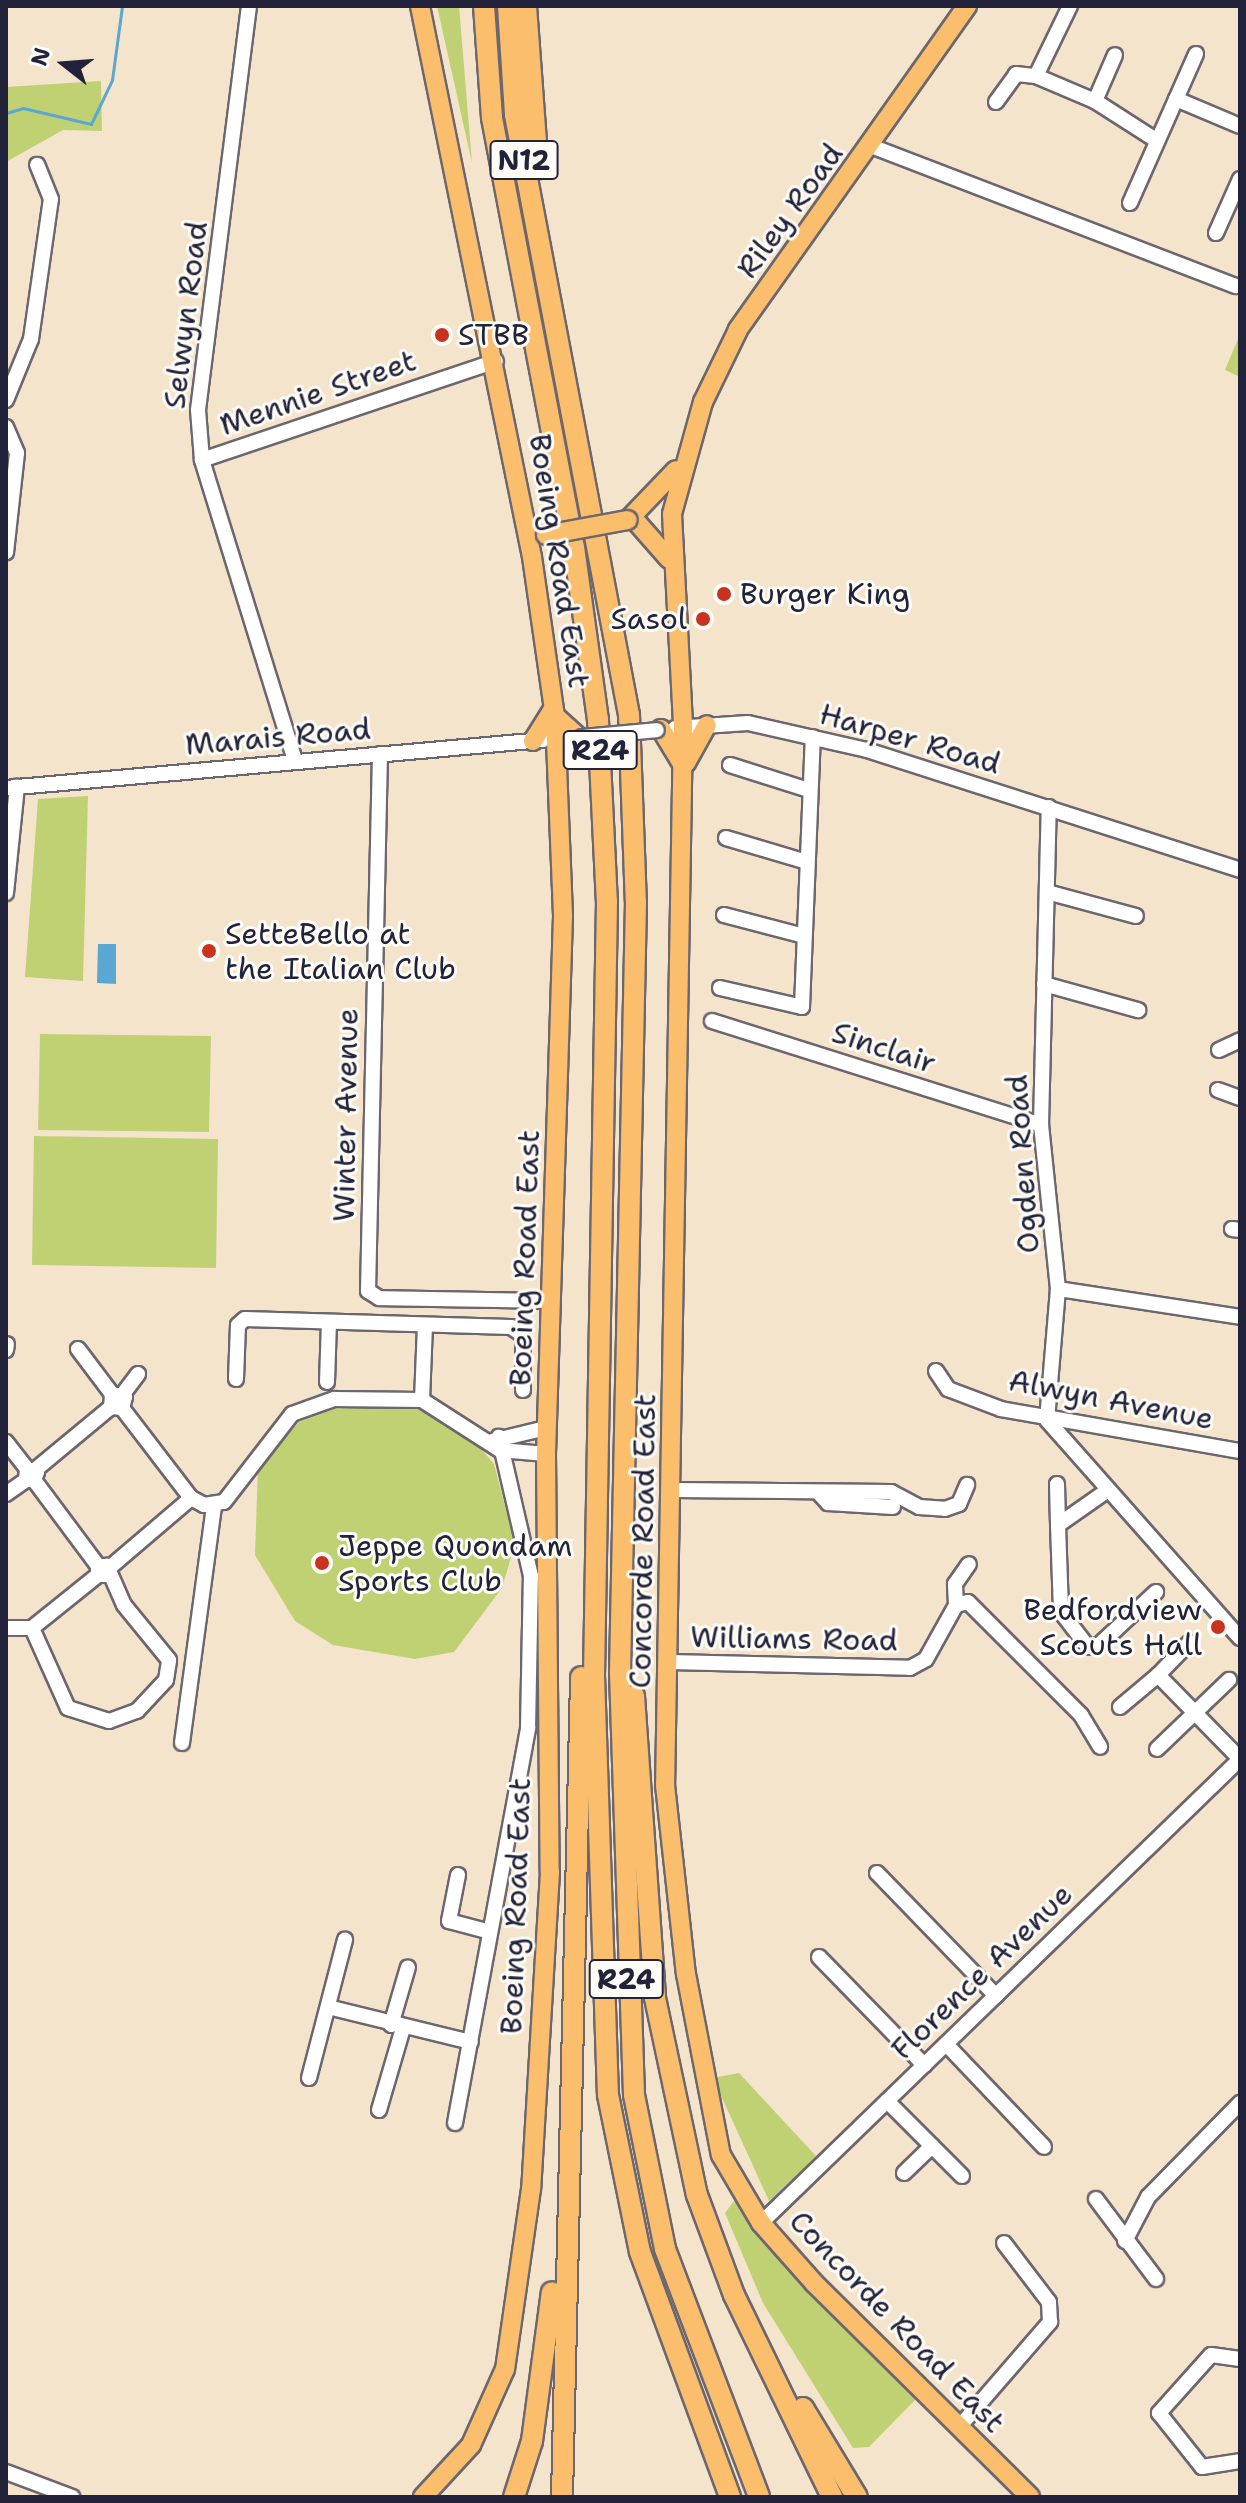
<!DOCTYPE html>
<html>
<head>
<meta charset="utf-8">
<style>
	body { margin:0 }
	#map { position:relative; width:1246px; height:2503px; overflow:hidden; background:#f5e4cc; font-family:"Shantell Sans",sans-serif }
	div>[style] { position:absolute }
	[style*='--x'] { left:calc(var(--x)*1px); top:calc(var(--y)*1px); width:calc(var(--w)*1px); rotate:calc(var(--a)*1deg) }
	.green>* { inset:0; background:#c0d174 }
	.water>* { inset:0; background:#5ba7d3 }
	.stream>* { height:3px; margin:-1.5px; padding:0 1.5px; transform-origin:1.5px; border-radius:1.5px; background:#5ba7d3 }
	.roads { filter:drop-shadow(2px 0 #6c666e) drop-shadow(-2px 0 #6c666e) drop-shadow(0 2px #6c666e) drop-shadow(0 -2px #6c666e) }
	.minor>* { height:14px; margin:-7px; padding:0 7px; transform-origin:7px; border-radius:7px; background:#fff }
	.major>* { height:18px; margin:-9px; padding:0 9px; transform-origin:9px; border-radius:9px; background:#fabe6d }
	.highway>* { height:20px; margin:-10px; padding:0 10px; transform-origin:10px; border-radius:10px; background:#fabe6d }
	.bridges { filter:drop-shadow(2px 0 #6c666e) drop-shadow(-2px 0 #6c666e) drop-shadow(0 2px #6c666e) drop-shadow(0 -2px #6c666e) }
	.minor-bridge>* { height:14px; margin:-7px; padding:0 7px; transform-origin:7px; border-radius:7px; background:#fff }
	.major-bridge>* { height:18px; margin:-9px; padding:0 9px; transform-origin:9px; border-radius:9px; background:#fabe6d }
	.dots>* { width:22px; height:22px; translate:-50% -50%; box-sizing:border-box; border:4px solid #fdfcf7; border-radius:50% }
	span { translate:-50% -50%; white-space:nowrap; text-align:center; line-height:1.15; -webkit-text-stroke:6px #fdfcf7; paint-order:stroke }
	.shield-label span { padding:2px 6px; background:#fdfcf7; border:2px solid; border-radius:6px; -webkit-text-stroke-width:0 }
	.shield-label { font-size:28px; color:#22223b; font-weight:700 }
	.street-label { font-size:30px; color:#22223b }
	.poi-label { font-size:30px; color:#22223b }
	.left { translate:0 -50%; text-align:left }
	.right { translate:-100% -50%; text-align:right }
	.frame { position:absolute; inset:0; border:8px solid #22223b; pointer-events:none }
	.north { position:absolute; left:24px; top:24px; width:80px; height:80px; -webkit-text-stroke:6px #fdfcf7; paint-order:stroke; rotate:287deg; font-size:22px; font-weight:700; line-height:32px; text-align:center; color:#22223b }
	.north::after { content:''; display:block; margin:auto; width:28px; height:36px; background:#22223b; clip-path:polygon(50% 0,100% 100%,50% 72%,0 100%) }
</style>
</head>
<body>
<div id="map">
	<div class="green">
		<div style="clip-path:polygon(437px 6px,459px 6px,472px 163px)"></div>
		<div style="clip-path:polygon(101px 81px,102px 131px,63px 130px,6px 162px,6px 87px)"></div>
		<div style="clip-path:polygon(1240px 334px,1240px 377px,1225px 370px)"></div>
		<div style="clip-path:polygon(88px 796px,83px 981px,25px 977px,38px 799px)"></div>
		<div style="clip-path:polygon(40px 1034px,211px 1036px,209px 1132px,38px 1130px)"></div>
		<div style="clip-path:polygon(34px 1136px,218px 1139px,216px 1268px,32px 1265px)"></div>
		<div style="clip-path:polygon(348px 1404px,424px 1408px,473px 1439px,494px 1464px,515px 1544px,502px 1588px,454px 1652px,415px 1659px,333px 1645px,295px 1621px,255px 1555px,258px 1467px,299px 1422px)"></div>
		<div style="clip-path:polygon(739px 2073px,816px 2156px,769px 2201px,713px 2078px)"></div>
		<div style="clip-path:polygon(736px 2198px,919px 2383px,917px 2398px,869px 2447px,853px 2448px,763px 2303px,725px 2213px)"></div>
	</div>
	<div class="water">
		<div style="clip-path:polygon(98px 944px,116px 944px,116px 984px,97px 983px)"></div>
	</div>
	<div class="stream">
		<div style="--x:6;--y:113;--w:18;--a:-16"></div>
		<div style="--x:23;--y:108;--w:70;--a:13.2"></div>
		<div style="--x:91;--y:124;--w:49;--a:-64.5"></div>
		<div style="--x:112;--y:80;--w:75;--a:-82.3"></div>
	</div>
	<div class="roads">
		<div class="minor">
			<div style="--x:249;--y:6;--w:407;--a:97.2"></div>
			<div style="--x:198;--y:410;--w:50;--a:85.4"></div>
			<div style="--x:202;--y:460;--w:315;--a:72.8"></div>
			<div style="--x:1036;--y:76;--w:78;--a:-64.1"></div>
			<div style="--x:1176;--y:99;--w:69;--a:22.9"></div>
			<div style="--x:1095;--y:101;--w:50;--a:-66.5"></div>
			<div style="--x:996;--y:102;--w:34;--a:-54"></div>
			<div style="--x:1016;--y:74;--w:20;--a:6"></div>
			<div style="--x:1036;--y:76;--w:64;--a:23"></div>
			<div style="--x:1095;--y:101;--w:72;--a:32.6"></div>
			<div style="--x:871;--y:146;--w:391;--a:21"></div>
			<div style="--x:1130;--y:203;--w:163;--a:-66.1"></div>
			<div style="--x:1216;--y:233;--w:59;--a:-66"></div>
			<div style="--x:6;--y:400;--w:66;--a:-67.7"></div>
			<div style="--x:31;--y:339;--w:141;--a:-81.9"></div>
			<div style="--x:51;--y:199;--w:37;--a:-112"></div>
			<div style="--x:6;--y:427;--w:28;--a:67"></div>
			<div style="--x:17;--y:453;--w:100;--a:96.3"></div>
			<div style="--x:202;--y:460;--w:310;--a:-18.6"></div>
			<div style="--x:675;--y:728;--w:73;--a:-3.9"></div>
			<div style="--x:748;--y:723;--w:122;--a:12.8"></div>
			<div style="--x:867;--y:750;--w:392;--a:17.8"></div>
			<div style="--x:380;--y:754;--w:537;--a:91.28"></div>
			<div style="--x:368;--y:1291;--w:13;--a:32"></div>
			<div style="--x:379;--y:1298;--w:172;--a:1"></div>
			<div style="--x:730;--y:765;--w:83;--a:17.6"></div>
			<div style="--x:6;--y:788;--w:539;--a:-5.11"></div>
			<div style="--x:726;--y:838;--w:84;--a:16.5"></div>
			<div style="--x:1047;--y:892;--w:92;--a:15.1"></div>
			<div style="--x:6;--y:893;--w:107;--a:-84.1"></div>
			<div style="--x:724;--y:915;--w:83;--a:14.7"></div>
			<div style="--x:1044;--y:984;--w:98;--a:15.5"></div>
			<div style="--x:720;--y:988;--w:84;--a:13"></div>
			<div style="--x:802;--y:1007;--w:270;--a:-87.7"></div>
			<div style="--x:712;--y:1021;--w:345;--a:17.5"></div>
			<div style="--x:1219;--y:1050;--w:23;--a:-25"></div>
			<div style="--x:1218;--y:1090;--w:23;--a:20"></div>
			<div style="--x:1232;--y:1229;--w:8;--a:7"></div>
			<div style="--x:1058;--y:1289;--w:184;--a:8.7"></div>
			<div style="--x:78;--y:1349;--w:56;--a:52.9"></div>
			<div style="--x:6;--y:1350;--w:6;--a:-81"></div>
			<div style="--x:936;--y:1371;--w:22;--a:56"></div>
			<div style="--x:948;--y:1389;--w:57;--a:20.7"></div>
			<div style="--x:1001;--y:1409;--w:243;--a:10"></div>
			<div style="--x:236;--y:1379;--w:54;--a:-87.9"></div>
			<div style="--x:238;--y:1325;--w:9;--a:-41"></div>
			<div style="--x:245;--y:1319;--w:266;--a:1.7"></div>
			<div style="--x:511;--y:1327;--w:14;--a:34"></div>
			<div style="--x:523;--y:1335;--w:55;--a:90"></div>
			<div style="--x:327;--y:1382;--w:60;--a:-88.1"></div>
			<div style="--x:123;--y:1394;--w:25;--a:-53"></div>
			<div style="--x:422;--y:1400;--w:75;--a:-87.7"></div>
			<div style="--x:122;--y:1408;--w:11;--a:-75"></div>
			<div style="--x:125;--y:1397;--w:13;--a:-167"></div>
			<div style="--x:112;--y:1394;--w:13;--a:94"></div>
			<div style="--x:111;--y:1407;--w:11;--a:5"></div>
			<div style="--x:122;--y:1408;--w:113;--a:52.5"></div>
			<div style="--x:191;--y:1498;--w:15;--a:28"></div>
			<div style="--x:204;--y:1505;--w:20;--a:-9"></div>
			<div style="--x:224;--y:1502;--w:111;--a:-52.3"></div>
			<div style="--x:292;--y:1414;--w:45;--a:-19.7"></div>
			<div style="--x:334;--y:1399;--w:88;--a:0.7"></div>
			<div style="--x:422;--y:1400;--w:93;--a:32.7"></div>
			<div style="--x:500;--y:1450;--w:46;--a:5"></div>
			<div style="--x:1047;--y:1420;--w:131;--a:-85.2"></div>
			<div style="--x:1058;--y:1289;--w:165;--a:-95.9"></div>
			<div style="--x:1041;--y:1125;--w:318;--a:-88.6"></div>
			<div style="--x:1047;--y:1420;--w:291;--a:48.5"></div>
			<div style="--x:492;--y:1441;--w:56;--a:-13.5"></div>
			<div style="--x:6;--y:1442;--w:34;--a:52"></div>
			<div style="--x:35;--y:1470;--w:99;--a:-39.7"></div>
			<div style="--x:34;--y:1480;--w:9;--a:-69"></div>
			<div style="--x:37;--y:1472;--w:10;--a:-163"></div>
			<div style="--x:27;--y:1469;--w:11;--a:95"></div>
			<div style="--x:26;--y:1480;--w:8;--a:0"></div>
			<div style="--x:34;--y:1480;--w:107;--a:53.3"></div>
			<div style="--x:1057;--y:1484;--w:41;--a:88.6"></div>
			<div style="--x:1058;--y:1525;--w:61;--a:-35"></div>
			<div style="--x:673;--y:1490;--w:218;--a:0.5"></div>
			<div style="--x:891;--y:1492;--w:32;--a:28"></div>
			<div style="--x:919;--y:1507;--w:26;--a:4"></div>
			<div style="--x:945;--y:1509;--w:15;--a:-20"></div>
			<div style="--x:959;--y:1504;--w:21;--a:-67"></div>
			<div style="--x:818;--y:1492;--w:15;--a:48"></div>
			<div style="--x:828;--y:1503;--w:65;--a:3.5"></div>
			<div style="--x:6;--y:1494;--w:24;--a:-35"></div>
			<div style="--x:1058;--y:1525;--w:87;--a:88"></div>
			<div style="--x:1061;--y:1612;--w:44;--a:52.4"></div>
			<div style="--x:1088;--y:1647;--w:11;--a:-10"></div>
			<div style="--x:1099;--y:1645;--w:78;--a:-42.9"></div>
			<div style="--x:108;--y:1569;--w:109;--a:-40.5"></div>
			<div style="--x:956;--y:1605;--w:21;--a:-93"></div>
			<div style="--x:955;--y:1584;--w:24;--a:-55"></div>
			<div style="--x:6;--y:1628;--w:26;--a:0"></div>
			<div style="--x:32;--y:1628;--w:85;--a:-38.8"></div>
			<div style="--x:32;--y:1628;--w:88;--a:65.8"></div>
			<div style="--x:68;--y:1708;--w:43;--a:17.6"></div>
			<div style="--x:109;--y:1721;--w:30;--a:-20"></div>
			<div style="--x:137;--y:1711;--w:42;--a:-46.9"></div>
			<div style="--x:166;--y:1680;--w:20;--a:-81"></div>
			<div style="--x:169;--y:1660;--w:71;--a:-129.3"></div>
			<div style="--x:124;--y:1605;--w:43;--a:-113.6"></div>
			<div style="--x:107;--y:1566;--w:9;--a:180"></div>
			<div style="--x:98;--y:1566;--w:9;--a:90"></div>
			<div style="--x:98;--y:1575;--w:9;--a:0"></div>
			<div style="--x:670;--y:1662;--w:240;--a:1.4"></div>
			<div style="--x:910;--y:1668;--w:18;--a:-29"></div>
			<div style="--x:926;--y:1659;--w:62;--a:-60.9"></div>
			<div style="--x:956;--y:1605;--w:12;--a:-14"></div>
			<div style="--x:968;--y:1602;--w:160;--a:45"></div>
			<div style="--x:1081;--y:1715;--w:37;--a:59"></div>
			<div style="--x:1158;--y:1675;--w:45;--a:-45.9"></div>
			<div style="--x:1120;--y:1707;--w:50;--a:-40.1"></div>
			<div style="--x:1158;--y:1675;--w:117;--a:45.7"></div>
			<div style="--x:182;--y:1743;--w:240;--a:-82.3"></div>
			<div style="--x:1157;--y:1749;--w:100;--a:-43.8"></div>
			<div style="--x:877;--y:1873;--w:171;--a:45.9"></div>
			<div style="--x:458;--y:1875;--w:47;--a:101.1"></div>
			<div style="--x:449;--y:1921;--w:39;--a:15"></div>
			<div style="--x:819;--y:1957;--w:151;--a:45.8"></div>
			<div style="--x:328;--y:2007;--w:147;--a:13.8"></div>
			<div style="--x:391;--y:2025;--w:60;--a:-73.7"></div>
			<div style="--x:946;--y:2044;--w:142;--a:46.4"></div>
			<div style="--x:309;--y:2078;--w:143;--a:-75.4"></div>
			<div style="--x:887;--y:2101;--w:106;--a:45"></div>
			<div style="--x:379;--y:2110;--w:85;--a:-73.7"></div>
			<div style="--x:455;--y:2123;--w:402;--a:-79.5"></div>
			<div style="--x:528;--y:1728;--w:152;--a:-88.9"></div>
			<div style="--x:531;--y:1576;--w:143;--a:-103"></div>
			<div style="--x:904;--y:2173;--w:39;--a:-44"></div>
			<div style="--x:1096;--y:2199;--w:100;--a:53.1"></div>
			<div style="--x:761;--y:2223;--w:667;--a:-44.09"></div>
			<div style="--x:1125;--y:2241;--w:50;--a:-62.4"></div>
			<div style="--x:1148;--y:2197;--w:132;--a:-45.6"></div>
			<div style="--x:1240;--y:2359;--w:29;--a:-172"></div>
			<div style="--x:1211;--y:2355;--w:78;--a:131.9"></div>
			<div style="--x:1159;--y:2413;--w:69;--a:51.5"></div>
			<div style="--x:1202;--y:2467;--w:38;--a:-9"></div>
			<div style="--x:960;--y:2426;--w:138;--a:-49.1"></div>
			<div style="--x:1050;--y:2322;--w:20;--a:-93"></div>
			<div style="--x:1049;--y:2302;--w:74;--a:-127.3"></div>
			<div style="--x:6;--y:2472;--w:71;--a:20.7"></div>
		</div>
		<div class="major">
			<div style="--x:420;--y:6;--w:562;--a:78.51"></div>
			<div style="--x:532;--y:557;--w:161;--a:81.8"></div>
			<div style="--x:555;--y:716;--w:200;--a:87.7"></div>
			<div style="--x:563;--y:916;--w:538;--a:91.81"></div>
			<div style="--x:546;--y:1454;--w:418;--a:89.5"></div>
			<div style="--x:550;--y:1872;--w:318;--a:93.4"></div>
			<div style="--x:531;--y:2189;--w:182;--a:98.2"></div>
			<div style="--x:505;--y:2369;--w:83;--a:114.1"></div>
			<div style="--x:471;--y:2445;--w:71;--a:132.7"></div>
			<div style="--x:967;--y:6;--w:397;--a:125.3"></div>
			<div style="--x:738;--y:330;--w:80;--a:115.9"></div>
			<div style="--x:703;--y:402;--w:116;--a:105.5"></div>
			<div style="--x:672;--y:514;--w:213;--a:87"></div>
			<div style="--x:683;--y:727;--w:1058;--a:90.97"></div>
			<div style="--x:665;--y:1785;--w:190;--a:83.7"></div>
			<div style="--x:686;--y:1974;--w:184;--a:79.1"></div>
			<div style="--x:721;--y:2155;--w:79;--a:59.5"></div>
			<div style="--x:761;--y:2223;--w:80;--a:48.5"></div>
			<div style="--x:814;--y:2283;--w:304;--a:44.7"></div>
			<div style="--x:634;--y:519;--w:53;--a:48.8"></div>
			<div style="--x:628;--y:520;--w:69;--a:-46.2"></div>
			<div style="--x:555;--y:716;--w:31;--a:42"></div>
			<div style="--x:661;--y:729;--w:39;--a:59"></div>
			<div style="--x:533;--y:741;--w:38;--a:-58"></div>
			<div style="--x:686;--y:763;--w:43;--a:-61.1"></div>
		</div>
		<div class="highway">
			<div style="--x:484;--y:6;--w:112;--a:85.9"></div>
			<div style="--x:492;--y:118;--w:437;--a:79.2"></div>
			<div style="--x:574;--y:547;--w:175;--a:82.1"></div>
			<div style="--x:598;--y:720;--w:181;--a:87.2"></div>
			<div style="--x:607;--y:901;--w:774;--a:90.96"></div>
			<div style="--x:594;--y:1675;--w:420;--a:88.1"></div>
			<div style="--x:608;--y:2095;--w:160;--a:78.5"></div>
			<div style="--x:640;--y:2252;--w:261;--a:69.8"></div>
			<div style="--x:508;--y:6;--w:109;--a:86.3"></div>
			<div style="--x:515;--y:115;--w:611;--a:79.24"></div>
			<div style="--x:629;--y:715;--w:187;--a:87.9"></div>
			<div style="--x:636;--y:902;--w:771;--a:91.19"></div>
			<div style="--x:620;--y:1673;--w:422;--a:88.1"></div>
			<div style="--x:634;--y:2095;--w:157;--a:78.6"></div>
			<div style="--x:665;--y:2249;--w:265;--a:69.2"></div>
			<div style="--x:526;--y:6;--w:163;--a:85.8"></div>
			<div style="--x:634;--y:1696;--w:303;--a:86"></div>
			<div style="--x:655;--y:1998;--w:201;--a:78"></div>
			<div style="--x:697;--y:2195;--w:107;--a:69.7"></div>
			<div style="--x:734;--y:2295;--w:225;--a:64.1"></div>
			<div style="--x:803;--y:2408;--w:104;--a:58.8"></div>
			<div style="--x:514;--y:2497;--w:59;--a:-72.2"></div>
			<div style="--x:532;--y:2441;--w:150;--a:-82.4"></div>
			<div style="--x:562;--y:2497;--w:820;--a:-88.67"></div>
		</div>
	</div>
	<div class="bridges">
		<div class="minor-bridge">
			<div style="--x:582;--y:737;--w:75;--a:-5.3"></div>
		</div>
		<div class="major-bridge">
			<div style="--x:546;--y:535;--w:83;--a:-10.4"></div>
		</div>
	</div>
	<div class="dots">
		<div style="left:442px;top:335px;background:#c8321e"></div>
		<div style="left:724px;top:594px;background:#c8321e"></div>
		<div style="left:703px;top:619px;background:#c8321e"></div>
		<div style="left:209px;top:951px;background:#c8321e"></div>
		<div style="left:322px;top:1563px;background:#c8321e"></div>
		<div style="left:1218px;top:1627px;background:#c8321e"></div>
	</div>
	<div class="shield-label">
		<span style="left:524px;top:160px">N12</span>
		<span style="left:600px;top:750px">R24</span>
		<span style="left:626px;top:1979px">R24</span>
	</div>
	<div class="street-label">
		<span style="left:790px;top:211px;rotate:-54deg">Riley Road</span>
		<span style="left:186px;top:315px;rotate:-83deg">Selwyn Road</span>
		<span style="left:318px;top:393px;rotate:-19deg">Mennie Street</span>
		<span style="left:559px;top:561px;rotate:81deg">Boeing Road East</span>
		<span style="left:278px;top:737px;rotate:-5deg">Marais Road</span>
		<span style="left:910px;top:739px;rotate:16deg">Harper Road</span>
		<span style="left:884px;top:1048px;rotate:18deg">Sinclair</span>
		<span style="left:346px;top:1115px;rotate:-89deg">Winter Avenue</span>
		<span style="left:1023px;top:1164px;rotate:-94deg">Ogden Road</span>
		<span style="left:525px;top:1258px;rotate:-88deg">Boeing Road East</span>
		<span style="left:1111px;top:1400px;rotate:11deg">Alwyn Avenue</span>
		<span style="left:643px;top:1541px;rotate:-89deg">Concorde Road East</span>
		<span style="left:794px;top:1639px;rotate:1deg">Williams Road</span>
		<span style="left:516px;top:1906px;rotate:-88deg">Boeing Road East</span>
		<span style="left:982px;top:1972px;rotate:-44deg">Florence Avenue</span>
		<span style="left:897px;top:2322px;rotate:46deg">Concorde Road East</span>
	</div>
	<div class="poi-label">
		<span class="left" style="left:458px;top:335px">STBB</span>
		<span class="left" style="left:740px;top:594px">Burger King</span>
		<span class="right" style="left:687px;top:619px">Sasol</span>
		<span class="left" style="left:225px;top:951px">SetteBello at<br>the Italian Club</span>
		<span class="left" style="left:338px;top:1563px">Jeppe Quondam<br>Sports Club</span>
		<span class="right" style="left:1202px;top:1627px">Bedfordview<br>Scouts Hall</span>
	</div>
	<div class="frame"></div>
	<div class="north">N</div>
</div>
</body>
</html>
